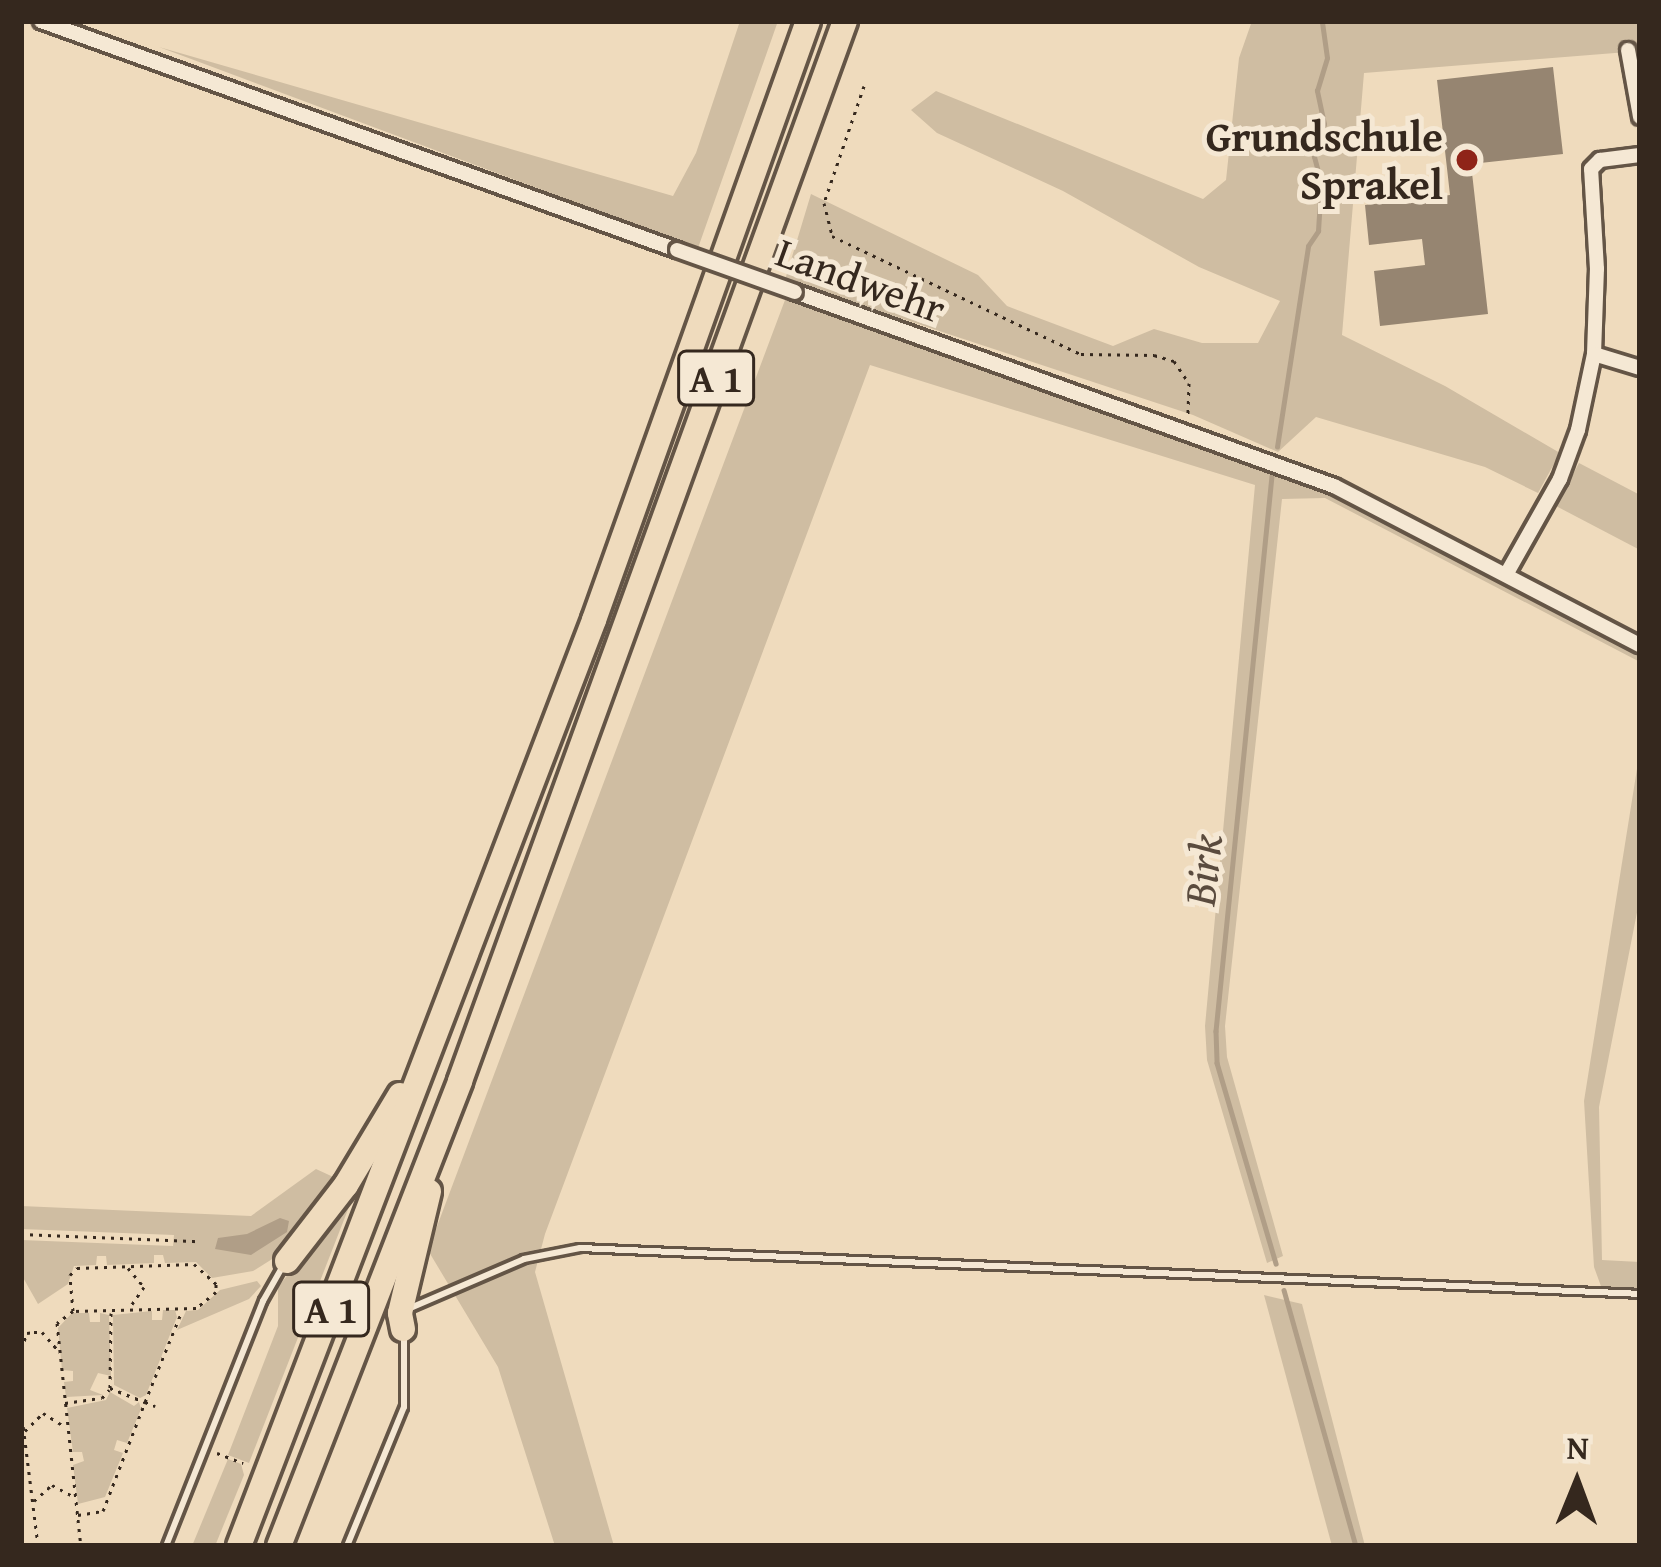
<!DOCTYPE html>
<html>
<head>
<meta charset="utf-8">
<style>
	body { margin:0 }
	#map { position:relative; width:1661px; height:1567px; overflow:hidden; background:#efdbbd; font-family:"Gentium Book Plus",serif }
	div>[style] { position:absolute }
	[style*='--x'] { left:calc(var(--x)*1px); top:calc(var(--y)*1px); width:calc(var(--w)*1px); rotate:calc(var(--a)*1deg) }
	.green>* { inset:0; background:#cfbda2 }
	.water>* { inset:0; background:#b09e87 }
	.stream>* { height:4.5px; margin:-2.25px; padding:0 2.25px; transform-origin:2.25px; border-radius:2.25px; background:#b09e87 }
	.building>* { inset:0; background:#968571 }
	.path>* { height:3px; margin-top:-1.5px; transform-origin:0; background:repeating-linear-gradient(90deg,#35281e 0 3px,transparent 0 9px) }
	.roads { filter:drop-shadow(3px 0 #645546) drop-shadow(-3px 0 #645546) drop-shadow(0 3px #645546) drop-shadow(0 -3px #645546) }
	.service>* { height:6px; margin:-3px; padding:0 3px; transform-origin:3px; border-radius:3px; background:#f5e8d4 }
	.minor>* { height:14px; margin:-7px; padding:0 7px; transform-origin:7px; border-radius:7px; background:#f5e8d4 }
	.motorway>* { height:24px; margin:-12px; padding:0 12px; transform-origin:12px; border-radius:12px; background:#efdbbd }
	.bridges { filter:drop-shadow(3px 0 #645546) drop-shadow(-3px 0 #645546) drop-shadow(0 3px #645546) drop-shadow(0 -3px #645546) }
	.minor-bridge>* { height:14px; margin:-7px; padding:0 7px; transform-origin:7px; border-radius:7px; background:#f5e8d4 }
	.dots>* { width:33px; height:33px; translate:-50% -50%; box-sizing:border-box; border:6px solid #f5e8d4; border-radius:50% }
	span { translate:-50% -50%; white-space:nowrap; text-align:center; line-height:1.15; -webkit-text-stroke:10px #f5e8d4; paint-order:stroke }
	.shield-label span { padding:3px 9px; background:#f5e8d4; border:3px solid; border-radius:9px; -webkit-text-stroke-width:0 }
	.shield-label { font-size:39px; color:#35281e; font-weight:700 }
	.poi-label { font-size:42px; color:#35281e; font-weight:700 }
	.right { translate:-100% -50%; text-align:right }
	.street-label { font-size:42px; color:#35281e }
	.water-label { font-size:45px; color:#5a4b3e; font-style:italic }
	.frame { position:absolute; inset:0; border:24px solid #35281e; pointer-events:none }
	.north { position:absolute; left:1517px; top:1423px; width:120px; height:120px; -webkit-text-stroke:9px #f5e8d4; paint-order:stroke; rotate:1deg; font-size:33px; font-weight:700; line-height:48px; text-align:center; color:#35281e }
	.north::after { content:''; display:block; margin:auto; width:42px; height:54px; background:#35281e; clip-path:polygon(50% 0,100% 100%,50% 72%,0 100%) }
</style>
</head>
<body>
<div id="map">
	<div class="green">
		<div style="clip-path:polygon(740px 21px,778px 21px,698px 248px,159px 47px,673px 196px,696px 153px)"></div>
		<div style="clip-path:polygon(1252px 21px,1640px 21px,1640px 51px,1364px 73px,1342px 335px,1445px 386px,1560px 453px,1538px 493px,1485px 467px,1316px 417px,1278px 452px,1193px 415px,785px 280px,811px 194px,978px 275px,1007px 306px,1113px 346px,1154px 329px,1202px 343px,1258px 343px,1280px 301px,1199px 267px,1063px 191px,937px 133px,911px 110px,936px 91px,1203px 199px,1226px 180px,1239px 58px)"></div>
		<div style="clip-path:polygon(785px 300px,809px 304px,1347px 497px,1569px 621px,1591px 623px,1640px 652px,1640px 662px,1325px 498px,1282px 499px,1225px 1026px,1227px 1057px,1283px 1256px,1267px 1263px,1207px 1060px,1205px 1026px,1255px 485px,870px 365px,545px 1234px,535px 1272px,614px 1546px,555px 1546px,498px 1367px,423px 1242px,436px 1229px)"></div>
		<div style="clip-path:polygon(1579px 463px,1640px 495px,1640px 550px,1556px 506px)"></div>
		<div style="clip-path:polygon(1640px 750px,1640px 897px,1599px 1107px,1602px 1260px,1640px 1262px,1640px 1291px,1602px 1289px,1594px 1267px,1584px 1101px)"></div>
		<div style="clip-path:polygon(316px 1169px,342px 1181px,277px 1256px,253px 1271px,212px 1278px,196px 1262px,165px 1263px,163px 1255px,154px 1255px,154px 1263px,107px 1265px,106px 1256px,97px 1256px,96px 1265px,74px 1266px,68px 1284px,38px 1304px,21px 1274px,21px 1240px,173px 1246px,174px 1235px,21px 1229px,21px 1206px,251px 1216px)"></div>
		<div style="clip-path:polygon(356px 1189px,249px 1463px,228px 1455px,278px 1326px,278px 1287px)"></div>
		<div style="clip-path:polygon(257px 1281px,261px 1286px,249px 1299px,177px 1330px,186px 1311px,198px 1310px,220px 1290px)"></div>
		<div style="clip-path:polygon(1264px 1295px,1302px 1304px,1365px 1546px,1332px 1546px)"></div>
		<div style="clip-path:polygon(163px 1310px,175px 1310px,177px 1317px,146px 1395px,140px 1398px,114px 1385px,113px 1315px,152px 1311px,152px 1320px,162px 1320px)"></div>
		<div style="clip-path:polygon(72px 1313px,89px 1313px,90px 1322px,100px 1322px,100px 1313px,109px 1315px,111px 1376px,98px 1373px,90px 1390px,103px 1395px,66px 1397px,64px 1382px,73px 1381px,73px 1371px,62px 1370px,58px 1328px)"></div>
		<div style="clip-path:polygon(110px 1392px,134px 1406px,139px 1402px,141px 1409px,127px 1443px,117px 1440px,114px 1450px,123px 1453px,105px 1497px,78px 1504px,73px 1465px,84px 1461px,82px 1452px,73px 1452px,67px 1408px,106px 1400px)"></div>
		<div style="clip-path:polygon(228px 1459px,241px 1464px,244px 1475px,215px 1546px,192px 1546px)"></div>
	</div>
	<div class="water">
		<div style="clip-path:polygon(280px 1218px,289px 1221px,287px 1232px,251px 1255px,215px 1249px,218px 1238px,247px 1234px)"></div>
	</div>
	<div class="stream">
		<div style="--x:1277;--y:447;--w:203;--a:-81.2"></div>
		<div style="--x:1308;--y:246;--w:18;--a:-56"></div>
		<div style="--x:1318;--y:231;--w:48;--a:-86.4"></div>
		<div style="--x:1321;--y:183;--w:27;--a:-105"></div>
		<div style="--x:1314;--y:157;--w:34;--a:-73"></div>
		<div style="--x:1324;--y:124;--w:34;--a:-102"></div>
		<div style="--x:1317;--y:91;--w:34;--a:-73"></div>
		<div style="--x:1327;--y:58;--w:37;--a:-98"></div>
		<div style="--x:1272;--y:476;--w:558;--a:95.76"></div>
		<div style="--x:1216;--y:1031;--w:32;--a:88"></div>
		<div style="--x:1217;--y:1063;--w:209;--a:73.6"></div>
		<div style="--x:1284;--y:1290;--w:266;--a:74.3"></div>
	</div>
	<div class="building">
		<div style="clip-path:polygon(1553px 67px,1563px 154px,1471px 164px,1488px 314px,1380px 326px,1374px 271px,1425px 265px,1422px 239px,1369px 245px,1365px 205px,1450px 195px,1437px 80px)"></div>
	</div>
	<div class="path">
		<div style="--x:864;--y:86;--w:124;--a:108.9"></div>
		<div style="--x:824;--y:203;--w:34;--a:76"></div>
		<div style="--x:832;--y:236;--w:276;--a:25.4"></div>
		<div style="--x:1081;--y:354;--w:73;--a:0.8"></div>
		<div style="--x:1154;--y:355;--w:21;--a:17"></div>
		<div style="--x:1174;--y:361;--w:27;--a:56"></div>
		<div style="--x:1189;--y:383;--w:34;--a:92"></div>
		<div style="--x:21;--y:1234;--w:178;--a:2.3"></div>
		<div style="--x:128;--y:1268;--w:25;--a:50"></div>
		<div style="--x:144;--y:1287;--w:24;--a:125"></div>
		<div style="--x:73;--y:1311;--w:36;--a:-95"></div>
		<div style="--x:70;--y:1275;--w:10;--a:-45"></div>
		<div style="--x:77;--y:1268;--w:117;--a:-2"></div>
		<div style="--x:194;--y:1264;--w:30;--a:42"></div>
		<div style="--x:216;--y:1284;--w:8;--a:90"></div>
		<div style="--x:216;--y:1292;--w:26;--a:141"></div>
		<div style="--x:196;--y:1308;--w:123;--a:178.6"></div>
		<div style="--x:73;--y:1311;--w:20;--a:143"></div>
		<div style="--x:57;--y:1323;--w:224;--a:83.9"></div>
		<div style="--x:111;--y:1313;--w:75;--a:90.8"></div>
		<div style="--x:110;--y:1388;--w:38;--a:22"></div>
		<div style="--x:145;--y:1402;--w:98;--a:-67.9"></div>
		<div style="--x:21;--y:1349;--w:17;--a:-69"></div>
		<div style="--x:27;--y:1333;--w:7;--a:-8"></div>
		<div style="--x:34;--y:1332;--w:8;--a:0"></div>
		<div style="--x:42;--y:1332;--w:23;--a:49"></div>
		<div style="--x:65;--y:1403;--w:37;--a:-8"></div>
		<div style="--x:102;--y:1398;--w:11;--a:-49"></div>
		<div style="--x:21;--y:1409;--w:138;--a:82.9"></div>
		<div style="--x:25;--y:1431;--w:25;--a:-45"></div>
		<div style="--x:43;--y:1413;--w:25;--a:32"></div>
		<div style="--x:217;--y:1453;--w:28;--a:21"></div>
		<div style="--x:34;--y:1501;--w:24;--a:-42"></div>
		<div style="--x:52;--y:1485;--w:26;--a:28"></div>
		<div style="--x:78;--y:1515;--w:25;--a:-9"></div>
		<div style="--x:103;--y:1511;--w:117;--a:-68.9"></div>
		<div style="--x:145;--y:1402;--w:11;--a:22"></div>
	</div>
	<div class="roads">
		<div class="service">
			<div style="--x:408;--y:1309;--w:126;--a:-23.3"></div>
			<div style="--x:524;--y:1259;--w:57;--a:-11.1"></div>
			<div style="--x:580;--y:1248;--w:1061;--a:2.48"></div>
			<div style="--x:166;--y:1546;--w:264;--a:-68.4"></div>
			<div style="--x:263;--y:1301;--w:43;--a:-60.4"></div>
			<div style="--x:347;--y:1546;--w:150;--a:-67.7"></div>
			<div style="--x:404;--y:1407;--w:74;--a:-90"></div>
		</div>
		<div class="minor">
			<div style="--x:41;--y:21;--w:676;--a:19.8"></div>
			<div style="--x:1628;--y:50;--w:68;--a:79.8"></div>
			<div style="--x:795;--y:292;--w:573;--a:19.8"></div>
			<div style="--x:1334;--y:486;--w:345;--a:27.5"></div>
			<div style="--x:1594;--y:354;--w:85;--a:-88"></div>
			<div style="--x:1597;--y:269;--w:100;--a:-93.4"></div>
			<div style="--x:1591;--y:169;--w:13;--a:-45"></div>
			<div style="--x:1600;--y:160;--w:40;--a:-7.1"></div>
			<div style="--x:1507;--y:573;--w:108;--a:-60.6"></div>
			<div style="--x:1560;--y:479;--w:52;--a:-69.8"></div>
			<div style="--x:1578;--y:430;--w:78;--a:-78.1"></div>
			<div style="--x:1594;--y:354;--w:48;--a:16.9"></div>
		</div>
		<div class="motorway">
			<div style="--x:287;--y:1261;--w:96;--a:-52.2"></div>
			<div style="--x:346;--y:1185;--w:105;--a:-59"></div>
			<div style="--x:403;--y:1329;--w:16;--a:-101"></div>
			<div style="--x:400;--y:1313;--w:125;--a:-76.6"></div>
			<div style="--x:239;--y:1546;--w:992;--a:-69.02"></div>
			<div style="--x:594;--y:620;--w:636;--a:-70.34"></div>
			<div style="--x:279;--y:1546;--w:499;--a:-68.7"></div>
			<div style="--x:460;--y:1081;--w:1128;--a:-70.04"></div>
		</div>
	</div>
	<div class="bridges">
		<div class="minor-bridge">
			<div style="--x:677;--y:250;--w:125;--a:19.6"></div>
		</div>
	</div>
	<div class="dots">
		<div style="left:1467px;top:160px;background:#8f2418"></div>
	</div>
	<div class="shield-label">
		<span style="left:716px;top:378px">A 1</span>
		<span style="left:331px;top:1309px">A 1</span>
	</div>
	<div class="poi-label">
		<span class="right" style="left:1443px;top:160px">Grundschule<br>Sprakel</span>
	</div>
	<div class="street-label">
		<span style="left:861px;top:280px;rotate:20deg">Landwehr</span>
	</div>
	<div class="water-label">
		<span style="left:1202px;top:870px;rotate:-84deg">Birk</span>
	</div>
	<div class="frame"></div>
	<div class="north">N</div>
</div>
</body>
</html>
